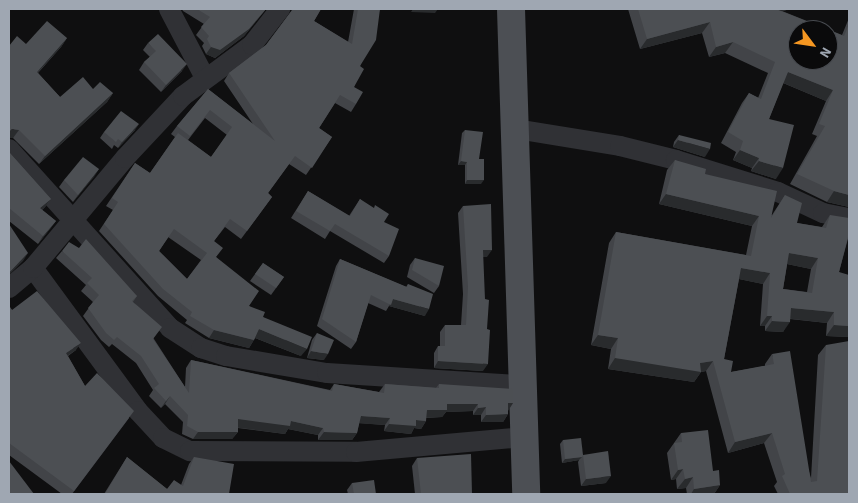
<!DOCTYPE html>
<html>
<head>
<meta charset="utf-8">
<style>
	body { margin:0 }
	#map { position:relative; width:858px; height:503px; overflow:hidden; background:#0f0f10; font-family:"Source Sans 3",sans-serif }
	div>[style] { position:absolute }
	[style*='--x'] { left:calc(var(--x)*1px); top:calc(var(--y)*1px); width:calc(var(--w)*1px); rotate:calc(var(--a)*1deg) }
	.minor>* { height:20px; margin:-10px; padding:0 10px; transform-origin:10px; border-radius:10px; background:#303135 }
	.primary>* { height:28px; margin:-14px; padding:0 14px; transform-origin:14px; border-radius:14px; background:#4c4f54 }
	.wall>* { inset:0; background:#424448 }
	.shaded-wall>* { inset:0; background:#292b2d }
	.building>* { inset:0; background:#4c4f53 }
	span { translate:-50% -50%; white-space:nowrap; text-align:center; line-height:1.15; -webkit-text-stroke:4.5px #0a0a0b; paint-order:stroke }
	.frame { position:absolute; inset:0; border:10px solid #9fa7b2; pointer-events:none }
	.north { position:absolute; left:788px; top:20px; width:50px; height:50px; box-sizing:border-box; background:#0a0a0b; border:1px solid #46494e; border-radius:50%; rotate:121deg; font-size:14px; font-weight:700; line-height:20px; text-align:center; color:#9fa7b2 }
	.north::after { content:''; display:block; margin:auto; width:18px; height:22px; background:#f59722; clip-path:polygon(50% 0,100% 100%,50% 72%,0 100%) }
</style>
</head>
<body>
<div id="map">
	<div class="minor">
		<div style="--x:169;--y:9;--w:78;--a:62.4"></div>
		<div style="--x:516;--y:129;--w:105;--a:9.3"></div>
		<div style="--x:620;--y:146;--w:58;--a:14"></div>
		<div style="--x:676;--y:160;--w:107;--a:17.4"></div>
		<div style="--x:778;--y:192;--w:50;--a:25"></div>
		<div style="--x:823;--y:213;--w:26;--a:11"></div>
		<div style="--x:9;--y:149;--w:241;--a:48"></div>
		<div style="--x:170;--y:328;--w:37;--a:33"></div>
		<div style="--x:201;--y:348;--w:26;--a:18"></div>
		<div style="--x:226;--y:356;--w:102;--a:9.6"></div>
		<div style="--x:327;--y:373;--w:193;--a:3.6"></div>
		<div style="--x:33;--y:268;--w:177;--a:53.7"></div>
		<div style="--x:138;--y:411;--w:37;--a:47"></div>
		<div style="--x:163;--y:438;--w:30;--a:26"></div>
		<div style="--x:190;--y:451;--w:166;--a:0.3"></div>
		<div style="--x:356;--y:452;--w:169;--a:-5.1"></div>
		<div style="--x:9;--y:288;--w:31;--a:-40"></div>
		<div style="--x:33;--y:268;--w:143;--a:-50.1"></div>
		<div style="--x:125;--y:158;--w:85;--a:-46.9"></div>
		<div style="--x:183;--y:96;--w:86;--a:-36.5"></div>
		<div style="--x:252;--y:45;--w:46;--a:-52.1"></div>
	</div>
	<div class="primary">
		<div style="--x:511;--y:9;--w:485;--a:88.2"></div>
	</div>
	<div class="wall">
		<div style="clip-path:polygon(182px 9px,266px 9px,244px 36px,215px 58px,206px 54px,202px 46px,204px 43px,196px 35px,204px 24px,183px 11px)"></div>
		<div style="clip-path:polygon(evenodd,291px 9px,321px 9px,314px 21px,348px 42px,354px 9px,380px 9px,360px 66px,354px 87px,356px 104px,351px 112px,335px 103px,319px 128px,332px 137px,306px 175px,289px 164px,268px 193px,272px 197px,241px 239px,225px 227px,214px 241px,216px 257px,249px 306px,263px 317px,301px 356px,255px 338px,249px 348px,209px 338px,185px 323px,187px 320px,158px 296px,99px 231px,113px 210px,106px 206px,135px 163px,150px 173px,175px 137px,171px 134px,177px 126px,208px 89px,253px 124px,224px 81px,229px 73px,266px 45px,292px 10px,291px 9px,205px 118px,227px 135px,211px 157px,188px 140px,205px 118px,291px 9px,168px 237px,201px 260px,187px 279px,159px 251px,168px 237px)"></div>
		<div style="clip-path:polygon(628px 9px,791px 9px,782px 11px,842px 35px,849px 18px,849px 207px,827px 202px,790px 184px,817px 136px,812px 134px,826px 101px,783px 83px,769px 119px,776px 179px,751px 171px,752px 168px,733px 160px,736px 152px,721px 143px,742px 103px,749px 93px,758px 98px,768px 73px,725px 53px,709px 57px,702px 33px,640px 49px)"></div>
		<div style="clip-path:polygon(67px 38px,61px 47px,38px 73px,60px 97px,93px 89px,113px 93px,107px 102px,39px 164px,13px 138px,26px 44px)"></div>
		<div style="clip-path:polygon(148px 43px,182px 71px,161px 92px,139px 70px,144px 62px,150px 57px,143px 50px)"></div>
		<div style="clip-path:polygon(135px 130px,118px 148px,114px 145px,112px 149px,100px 138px,104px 132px)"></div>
		<div style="clip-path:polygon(465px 130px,479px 159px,481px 184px,465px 184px,465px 165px,458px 165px,462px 133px)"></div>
		<div style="clip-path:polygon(679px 135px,705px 157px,673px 147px,674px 142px)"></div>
		<div style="clip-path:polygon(9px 152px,51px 199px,45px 207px,42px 210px,56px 221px,38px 244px,9px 221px)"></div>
		<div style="clip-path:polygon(evenodd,675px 160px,705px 174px,772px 215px,785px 195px,797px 223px,822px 227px,830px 215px,849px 235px,839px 272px,848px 283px,849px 337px,826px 336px,827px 323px,790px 319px,783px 332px,765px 331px,765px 326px,760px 326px,763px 284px,739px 279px,724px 359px,731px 372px,765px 366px,765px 364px,772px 354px,811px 478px,818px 355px,826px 345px,849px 494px,778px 494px,774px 486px,777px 482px,764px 443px,728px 453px,706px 371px,701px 372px,694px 382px,608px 369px,611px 349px,591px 345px,609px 243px,616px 232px,746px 255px,752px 226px,659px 204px,667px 170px,675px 160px,787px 264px,811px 269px,807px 292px,783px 289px,787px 264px)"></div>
		<div style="clip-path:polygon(99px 169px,73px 202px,59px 187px,64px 180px)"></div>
		<div style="clip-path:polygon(308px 191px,349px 216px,360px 199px,384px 222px,389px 256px,384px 263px,330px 231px,325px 239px,291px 218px)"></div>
		<div style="clip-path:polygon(463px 206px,487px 257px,483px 257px,483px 371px,434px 368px,434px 353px,438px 346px,440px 346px,440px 332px,445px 325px,461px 325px,463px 294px,458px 213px)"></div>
		<div style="clip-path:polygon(62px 251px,137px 296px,133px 302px,154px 339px,185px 387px,186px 368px,191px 360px,330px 390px,334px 384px,379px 392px,385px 384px,436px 388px,439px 384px,513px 403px,508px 410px,508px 414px,503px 422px,481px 422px,481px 415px,473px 415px,473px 411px,446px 412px,442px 417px,426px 418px,426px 421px,421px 429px,414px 428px,411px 434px,384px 431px,385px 425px,359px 423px,357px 433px,352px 440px,318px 440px,318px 435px,288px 429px,285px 434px,238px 428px,238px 432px,232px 439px,193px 439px,182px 434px,183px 422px,165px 404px,161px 408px,149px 396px,153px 390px,136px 363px,112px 344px,109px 347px,101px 340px,83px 316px,93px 302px,81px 291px,86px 285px,56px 258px)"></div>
		<div style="clip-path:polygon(415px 258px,439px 286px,434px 293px,407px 277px,410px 265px)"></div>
		<div style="clip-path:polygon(340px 259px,406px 287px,408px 284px,425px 316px,389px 306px,386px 311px,368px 303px,356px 342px,351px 349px,317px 326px,336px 266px)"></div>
		<div style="clip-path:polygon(263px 263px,284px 277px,271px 295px,250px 281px)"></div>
		<div style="clip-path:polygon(9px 308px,76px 350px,68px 356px,85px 386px,129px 418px,72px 494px,62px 494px,9px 455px)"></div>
		<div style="clip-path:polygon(317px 333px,324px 360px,307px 358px,312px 340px)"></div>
		<div style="clip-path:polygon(681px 433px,713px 471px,720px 485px,714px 494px,687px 494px,686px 488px,677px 489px,676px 479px,671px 480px,667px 453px)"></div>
		<div style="clip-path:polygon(563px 440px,583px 455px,606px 483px,581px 486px,578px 462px,579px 460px,562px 463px,560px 444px)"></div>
		<div style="clip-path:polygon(127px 457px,167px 489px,181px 485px,189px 464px,194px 457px,229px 494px,104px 494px)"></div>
		<div style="clip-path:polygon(417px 458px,472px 494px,415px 494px,412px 466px)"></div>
		<div style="clip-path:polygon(352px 483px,376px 494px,348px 494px,347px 490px)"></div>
	</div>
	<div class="shaded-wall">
		<div style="clip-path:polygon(266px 9px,244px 36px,215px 58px,206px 54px,211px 47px)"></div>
		<div style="clip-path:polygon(413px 9px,438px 9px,435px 13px,411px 12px)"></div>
		<div style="clip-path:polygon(767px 9px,791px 9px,762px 16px)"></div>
		<div style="clip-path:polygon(710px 22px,702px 33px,640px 49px,647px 39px)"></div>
		<div style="clip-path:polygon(67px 38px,61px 47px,31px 80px,37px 72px)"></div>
		<div style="clip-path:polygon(733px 42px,725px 53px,709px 57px,716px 47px)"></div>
		<div style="clip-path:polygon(187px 64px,182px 71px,161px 92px,166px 85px)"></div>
		<div style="clip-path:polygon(788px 72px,833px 90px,826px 101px,781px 82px)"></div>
		<div style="clip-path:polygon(113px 93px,107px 102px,39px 164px,45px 156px)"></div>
		<div style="clip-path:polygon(139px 124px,135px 130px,118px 148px,122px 142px)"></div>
		<div style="clip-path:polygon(12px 129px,19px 130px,13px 138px,9px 138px,9px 132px)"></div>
		<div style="clip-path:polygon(678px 140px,710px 149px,705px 157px,673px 147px)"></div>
		<div style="clip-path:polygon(740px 150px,759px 158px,752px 168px,733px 160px)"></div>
		<div style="clip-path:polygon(461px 161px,467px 162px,465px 165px,458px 165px)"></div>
		<div style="clip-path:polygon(759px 161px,783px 168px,776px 179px,751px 171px)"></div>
		<div style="clip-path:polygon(99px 169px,94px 177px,73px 202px,78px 195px)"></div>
		<div style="clip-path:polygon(467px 180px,484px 180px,481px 184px,465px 184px)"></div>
		<div style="clip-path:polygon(834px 191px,849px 195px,849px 207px,827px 202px)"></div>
		<div style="clip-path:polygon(666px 194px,759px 216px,752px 226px,659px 204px)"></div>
		<div style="clip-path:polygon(51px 199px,45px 207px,34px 216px,40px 208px)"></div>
		<div style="clip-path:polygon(56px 221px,50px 229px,38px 244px,43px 236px)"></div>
		<div style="clip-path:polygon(483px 250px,492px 250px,487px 257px,478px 257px)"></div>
		<div style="clip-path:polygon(28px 253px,23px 261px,9px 275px,9px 273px)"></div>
		<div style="clip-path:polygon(789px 253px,818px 258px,811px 269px,782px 263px)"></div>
		<div style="clip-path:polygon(741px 268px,770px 273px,763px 284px,734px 278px)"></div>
		<div style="clip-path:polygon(393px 299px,429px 309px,425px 316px,389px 306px)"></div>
		<div style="clip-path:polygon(791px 308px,834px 312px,827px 323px,784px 318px)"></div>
		<div style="clip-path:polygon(767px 316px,772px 316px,765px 326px,760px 326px)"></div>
		<div style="clip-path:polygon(772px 321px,790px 322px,783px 332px,765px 331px)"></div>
		<div style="clip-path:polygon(834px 325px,849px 326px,849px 337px,826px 336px)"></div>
		<div style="clip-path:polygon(259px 329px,307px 349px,301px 356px,253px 337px)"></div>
		<div style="clip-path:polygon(214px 330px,254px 340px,249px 348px,209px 338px)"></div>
		<div style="clip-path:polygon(598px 335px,618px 338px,611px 349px,591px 345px)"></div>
		<div style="clip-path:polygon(81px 343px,76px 350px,61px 360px,66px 353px)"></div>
		<div style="clip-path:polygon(311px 351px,328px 354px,324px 360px,307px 358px)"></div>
		<div style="clip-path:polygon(615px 358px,700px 363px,713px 361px,706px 371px,701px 372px,694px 382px,608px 369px)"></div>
		<div style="clip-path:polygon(438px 361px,488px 364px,483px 371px,434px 368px)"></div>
		<div style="clip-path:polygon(170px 396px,165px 404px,161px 408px,166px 401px)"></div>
		<div style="clip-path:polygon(508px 403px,513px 403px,508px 411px)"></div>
		<div style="clip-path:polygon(447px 404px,478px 404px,473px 411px,446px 412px,442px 417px,422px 418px,427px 410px)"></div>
		<div style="clip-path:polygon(486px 407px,481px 415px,473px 415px,478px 408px)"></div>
		<div style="clip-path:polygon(508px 414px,503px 422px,481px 422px,486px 415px)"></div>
		<div style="clip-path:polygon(361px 416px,390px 418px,385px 425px,355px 423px)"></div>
		<div style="clip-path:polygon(238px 419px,291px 421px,323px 428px,318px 435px,288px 429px,285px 434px,233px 427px)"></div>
		<div style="clip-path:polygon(416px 420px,426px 421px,421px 429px,414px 428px,411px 434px,384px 431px,389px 424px)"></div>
		<div style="clip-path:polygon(198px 432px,238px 432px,232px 439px,193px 439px)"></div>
		<div style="clip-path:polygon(324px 432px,357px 433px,352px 440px,318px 440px)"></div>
		<div style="clip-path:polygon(772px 433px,764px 443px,728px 453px,735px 442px)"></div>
		<div style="clip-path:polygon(582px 457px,579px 460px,562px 463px,565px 459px)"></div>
		<div style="clip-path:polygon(683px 469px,676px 479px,671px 480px,678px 470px)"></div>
		<div style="clip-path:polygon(611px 476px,606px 483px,581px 486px,586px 479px)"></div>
		<div style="clip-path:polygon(693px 477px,686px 488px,677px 489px,685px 479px)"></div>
		<div style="clip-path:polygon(720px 485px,714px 494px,691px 494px,694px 489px)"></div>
	</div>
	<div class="building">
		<div style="clip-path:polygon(197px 9px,266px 9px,249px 29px,220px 50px,211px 47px,207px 39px,209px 36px,201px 27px,210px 17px)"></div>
		<div style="clip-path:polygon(evenodd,293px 9px,321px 9px,314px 21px,352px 44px,358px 9px,380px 9px,376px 40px,360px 66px,364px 69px,354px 87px,363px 92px,356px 104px,340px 95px,319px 128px,332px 137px,312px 168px,295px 156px,268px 193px,272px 197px,247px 231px,230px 219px,214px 241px,223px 248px,216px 257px,259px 291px,249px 306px,265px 312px,263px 317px,312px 337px,307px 349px,259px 329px,254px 340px,214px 330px,190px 316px,192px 312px,163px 289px,104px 224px,118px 202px,112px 198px,135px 163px,150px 173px,178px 133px,211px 157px,232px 127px,210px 110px,190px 136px,177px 126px,208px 89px,275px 141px,229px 73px,266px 45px,293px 9px,174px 229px,207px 253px,187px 279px,159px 251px,174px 229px)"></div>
		<div style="clip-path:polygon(evenodd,638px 9px,776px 9px,844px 36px,849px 24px,849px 195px,834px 191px,797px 174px,825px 126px,819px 124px,833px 90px,788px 72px,769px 119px,794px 125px,783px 168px,759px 161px,759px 158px,740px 150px,743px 141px,728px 132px,749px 93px,761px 99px,775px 62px,733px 42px,716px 47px,710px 22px,647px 39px,638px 9px,798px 30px,828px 30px,828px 60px,798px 60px,798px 30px)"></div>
		<div style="clip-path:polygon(47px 21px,67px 38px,37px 72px,60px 97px,83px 77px,93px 89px,100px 82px,113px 93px,45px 156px,19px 130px,12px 129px,9px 132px,9px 46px,17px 36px,26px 44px)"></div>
		<div style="clip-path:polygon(158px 34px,187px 64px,166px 85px,144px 62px,156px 51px,148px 43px)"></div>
		<div style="clip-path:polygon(121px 111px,139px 124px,122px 142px,118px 139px,116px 142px,104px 132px)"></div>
		<div style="clip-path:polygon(465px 130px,483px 132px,479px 159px,484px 159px,484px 180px,467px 180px,467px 162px,461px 161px)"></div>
		<div style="clip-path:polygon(679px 135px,711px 143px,710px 149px,678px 140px)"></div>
		<div style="clip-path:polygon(9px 152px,51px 199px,40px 208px,56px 221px,43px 236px,9px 208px)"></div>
		<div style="clip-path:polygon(83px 157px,99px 169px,78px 195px,64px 180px)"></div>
		<div style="clip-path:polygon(evenodd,675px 160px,706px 169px,705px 174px,777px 191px,771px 218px,785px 195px,802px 203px,797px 223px,826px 228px,830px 215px,849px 218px,849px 233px,839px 272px,849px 275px,848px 283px,849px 283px,849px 326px,834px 325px,834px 312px,791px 308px,790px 322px,772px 321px,772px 316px,767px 316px,770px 273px,741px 268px,724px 359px,733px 361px,731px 372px,774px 364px,772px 354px,790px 351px,811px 482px,817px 481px,826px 345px,849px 341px,849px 494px,790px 494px,782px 476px,785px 474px,772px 433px,735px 442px,713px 361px,700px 363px,701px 372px,615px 358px,618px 338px,598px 335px,616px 232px,751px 256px,759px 216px,666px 194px,675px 160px,789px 253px,818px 258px,812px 293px,783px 289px,789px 253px)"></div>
		<div style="clip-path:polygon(308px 191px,350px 216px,360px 199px,374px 208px,375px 205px,389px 214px,384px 222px,399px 229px,389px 256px,335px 224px,330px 231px,296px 211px)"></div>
		<div style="clip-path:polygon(491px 204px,492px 250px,483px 250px,485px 299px,489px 300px,487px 329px,490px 330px,488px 364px,438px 361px,438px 346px,445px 346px,445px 325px,466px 325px,468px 287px,463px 206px)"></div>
		<div style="clip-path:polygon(9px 224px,28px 253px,9px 273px)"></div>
		<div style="clip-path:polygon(86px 239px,137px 296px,132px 301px,162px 327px,153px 339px,189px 393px,191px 360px,332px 391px,334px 384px,384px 393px,385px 384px,439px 388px,439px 384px,513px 389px,513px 403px,508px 403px,508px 414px,486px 415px,486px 407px,478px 408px,478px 404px,447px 404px,447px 410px,427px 410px,426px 421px,416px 420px,416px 426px,389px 424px,390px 418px,361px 416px,357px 433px,324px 432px,323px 428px,291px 421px,290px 426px,238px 419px,238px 432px,198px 432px,187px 426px,188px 415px,170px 396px,166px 401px,154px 388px,159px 384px,141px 356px,117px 337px,114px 340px,106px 333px,88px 308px,99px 295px,87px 283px,92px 278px,62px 251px,69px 242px,79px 248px)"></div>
		<div style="clip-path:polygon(415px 258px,444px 266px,439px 286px,412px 270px)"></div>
		<div style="clip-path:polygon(340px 259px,407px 287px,408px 284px,433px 294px,429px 309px,393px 299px,391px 305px,371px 295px,356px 342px,322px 319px)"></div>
		<div style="clip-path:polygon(263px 263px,284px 277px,276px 288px,255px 274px)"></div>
		<div style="clip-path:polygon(37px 291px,81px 343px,66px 353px,85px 386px,97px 373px,134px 411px,74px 491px,9px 443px,9px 308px,10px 307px,12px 310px)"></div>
		<div style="clip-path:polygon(317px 333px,334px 340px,328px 354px,311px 351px)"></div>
		<div style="clip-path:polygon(708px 430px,713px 471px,719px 470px,720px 485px,694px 489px,693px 477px,685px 479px,683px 469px,678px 470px,674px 443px,682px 442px,681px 433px)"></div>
		<div style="clip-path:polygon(581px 438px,583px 455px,582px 457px,565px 459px,563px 440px)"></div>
		<div style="clip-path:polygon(608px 451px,611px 476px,586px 479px,583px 455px)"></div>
		<div style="clip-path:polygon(471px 454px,472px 494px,421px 494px,417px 458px)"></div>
		<div style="clip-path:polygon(127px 457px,167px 489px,174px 480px,183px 486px,194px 457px,234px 464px,229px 494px,105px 494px)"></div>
		<div style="clip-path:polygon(9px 461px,34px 494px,9px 494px)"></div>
		<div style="clip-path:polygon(374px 480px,376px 494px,354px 494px,352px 483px)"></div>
	</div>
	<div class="frame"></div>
	<div class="north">N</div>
</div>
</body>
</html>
